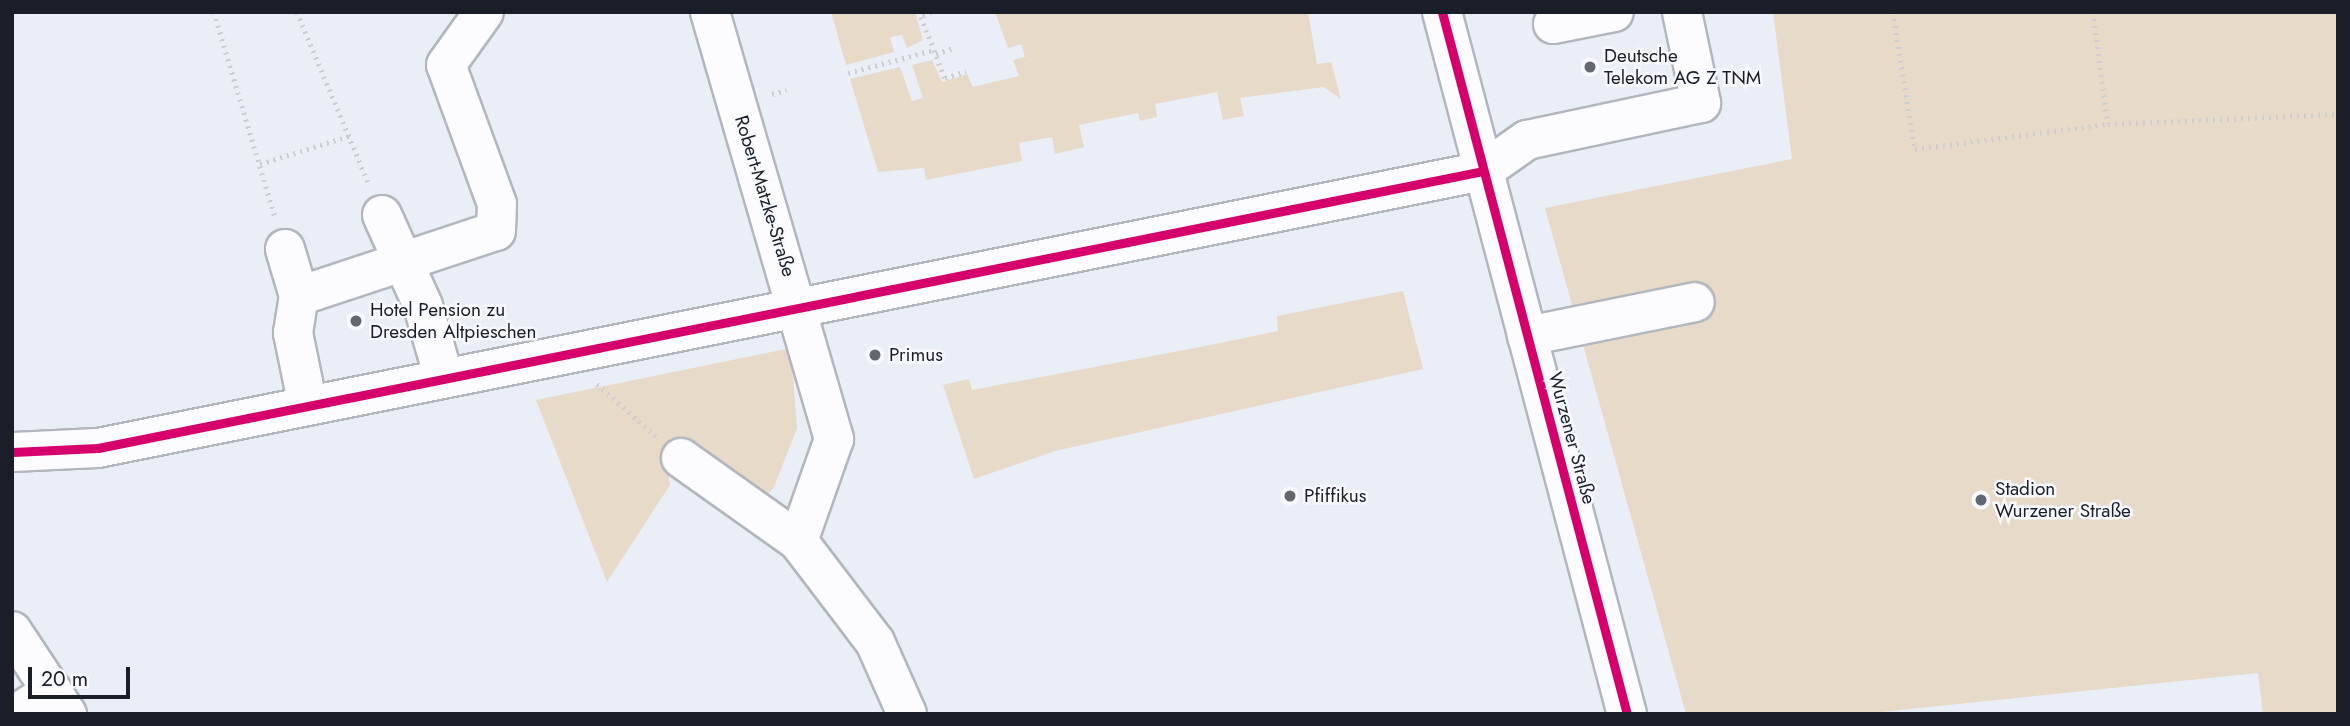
<!DOCTYPE html>
<html>
<head>
<meta charset="utf-8">
<style>
	body { margin:0 }
	#map { position:relative; width:2350px; height:726px; overflow:hidden; background:#eaeef7; font-family:Jost,sans-serif }
	div>[style] { position:absolute }
	[style*='--x'] { left:calc(var(--x)*1px); top:calc(var(--y)*1px); width:calc(var(--w)*1px); rotate:calc(var(--a)*1deg) }
	.green>* { inset:0; background:#e7dac8 }
	.path>* { height:4.5px; margin-top:-2.25px; transform-origin:0; background:repeating-linear-gradient(90deg,#ceced1 0 2px,transparent 0 7px) }
	.roads { filter:drop-shadow(2px 0 #b2b6be) drop-shadow(-2px 0 #b2b6be) drop-shadow(0 2px #b2b6be) drop-shadow(0 -2px #b2b6be) }
	.minor>* { height:38px; margin:-19px; padding:0 19px; transform-origin:19px; border-radius:19px; background:#fcfcfe }
	.cycleway>* { height:9px; margin:-4.5px; padding:0 4.5px; transform-origin:4.5px; border-radius:4.5px; background:#d6006c }
	.dots>* { width:19px; height:19px; translate:-50% -50%; box-sizing:border-box; border:4px solid #f7f9ff; border-radius:50% }
	span { translate:-50% -50%; white-space:nowrap; text-align:center; line-height:1.15; -webkit-text-stroke:5px #f7f9ff; paint-order:stroke }
	.poi-label { font-size:19px; color:#1a1e28 }
	.left { translate:0 -50%; text-align:left }
	.street-label { font-size:19px; color:#1a1e28 }
	.frame { position:absolute; inset:0; border:14px solid #1a1e28; pointer-events:none }
	.scale { position:absolute; left:28px; top:667px; width:102px; height:32px; box-sizing:border-box; border:4px solid #1a1e28; border-top:0; padding-left:9px; font-size:21px; line-height:24px; white-space:nowrap; color:#1a1e28; -webkit-text-stroke:5px #f7f9ff; paint-order:stroke }
</style>
</head>
<body>
<div id="map">
	<div class="green">
		<div style="clip-path:polygon(831px 12px,915px 12px,923px 40px,907px 48px,902px 35px,890px 37px,894px 52px,846px 65px)"></div>
		<div style="clip-path:polygon(995px 12px,1308px 12px,1317px 64px,1331px 62px,1341px 99px,1324px 87px,1240px 98px,1244px 116px,1223px 120px,1217px 92px,1155px 104px,1157px 117px,1140px 121px,1138px 113px,1079px 125px,1084px 147px,1055px 154px,1052px 137px,1019px 143px,1022px 161px,992px 167px,926px 180px,924px 168px,878px 172px,850px 79px,900px 67px,912px 101px,923px 98px,912px 65px,932px 60px,942px 82px,967px 74px,973px 87px,1019px 76px,1013px 60px,1025px 57px,1021px 44px,1008px 48px)"></div>
		<div style="clip-path:polygon(1773px 12px,2338px 12px,2338px 714px,2263px 714px,2258px 673px,1861px 714px,1686px 714px,1545px 208px,1792px 159px)"></div>
		<div style="clip-path:polygon(1403px 291px,1423px 369px,1055px 451px,974px 479px,943px 385px,969px 379px,972px 390px,1200px 347px,1278px 331px,1277px 316px)"></div>
		<div style="clip-path:polygon(791px 348px,797px 428px,774px 487px,761px 501px,667px 462px,670px 485px,607px 582px,536px 400px)"></div>
	</div>
	<div class="path">
		<div style="--x:214;--y:12;--w:213;--a:73.4"></div>
		<div style="--x:297;--y:12;--w:184;--a:67.3"></div>
		<div style="--x:931;--y:12;--w:11;--a:153"></div>
		<div style="--x:921;--y:17;--w:35;--a:68"></div>
		<div style="--x:1893;--y:12;--w:139;--a:80.9"></div>
		<div style="--x:1915;--y:149;--w:195;--a:-7.4"></div>
		<div style="--x:2108;--y:124;--w:230;--a:-2.5"></div>
		<div style="--x:2093;--y:12;--w:113;--a:82.4"></div>
		<div style="--x:936;--y:54;--w:21;--a:-19"></div>
		<div style="--x:848;--y:73;--w:89;--a:-15"></div>
		<div style="--x:934;--y:50;--w:30;--a:69"></div>
		<div style="--x:945;--y:78;--w:22;--a:-18"></div>
		<div style="--x:772;--y:94;--w:15;--a:-16"></div>
		<div style="--x:260;--y:164;--w:93;--a:-17.5"></div>
		<div style="--x:597;--y:384;--w:79;--a:41.4"></div>
	</div>
	<div class="roads">
		<div class="minor">
			<div style="--x:710;--y:12;--w:445;--a:73.8"></div>
			<div style="--x:834;--y:439;--w:108;--a:109.4"></div>
			<div style="--x:1442;--y:12;--w:726;--a:75.24"></div>
			<div style="--x:1553;--y:24;--w:62;--a:-11.1"></div>
			<div style="--x:382;--y:215;--w:100;--a:65.7"></div>
			<div style="--x:423;--y:306;--w:75;--a:73.7"></div>
			<div style="--x:285;--y:249;--w:49;--a:73.4"></div>
			<div style="--x:1527;--y:336;--w:171;--a:-11.4"></div>
			<div style="--x:308;--y:406;--w:75;--a:-101.6"></div>
			<div style="--x:293;--y:333;--w:37;--a:-81"></div>
			<div style="--x:299;--y:296;--w:207;--a:-18.3"></div>
			<div style="--x:496;--y:231;--w:27;--a:-88"></div>
			<div style="--x:497;--y:204;--w:148;--a:-110.1"></div>
			<div style="--x:446;--y:65;--w:65;--a:-54.4"></div>
			<div style="--x:12;--y:452;--w:86;--a:-2.7"></div>
			<div style="--x:98;--y:448;--w:1412;--a:-11.31"></div>
			<div style="--x:1483;--y:171;--w:54;--a:-35.2"></div>
			<div style="--x:1527;--y:140;--w:178;--a:-12"></div>
			<div style="--x:1701;--y:103;--w:93;--a:-101.8"></div>
			<div style="--x:681;--y:458;--w:143;--a:35.4"></div>
			<div style="--x:798;--y:541;--w:127;--a:52.7"></div>
			<div style="--x:875;--y:642;--w:79;--a:66"></div>
			<div style="--x:12;--y:631;--w:100;--a:56.5"></div>
			<div style="--x:16;--y:714;--w:43;--a:-32.6"></div>
		</div>
	</div>
	<div class="cycleway">
		<div style="--x:1442;--y:12;--w:726;--a:75.24"></div>
		<div style="--x:12;--y:452;--w:86;--a:-2.7"></div>
		<div style="--x:98;--y:448;--w:1412;--a:-11.31"></div>
	</div>
	<div class="dots">
		<div style="left:1590px;top:67px;background:#636770"></div>
		<div style="left:356px;top:321px;background:#636770"></div>
		<div style="left:875px;top:355px;background:#636770"></div>
		<div style="left:1290px;top:496px;background:#636770"></div>
		<div style="left:1981px;top:500px;background:#636770"></div>
	</div>
	<div class="poi-label">
		<span class="left" style="left:1604px;top:67px">Deutsche<br>Telekom AG Z TNM</span>
		<span class="left" style="left:370px;top:321px">Hotel Pension zu<br>Dresden Altpieschen</span>
		<span class="left" style="left:889px;top:355px">Primus</span>
		<span class="left" style="left:1995px;top:500px">Stadion<br>Wurzener Straße</span>
		<span class="left" style="left:1304px;top:496px">Pfiffikus</span>
	</div>
	<div class="street-label">
		<span style="left:765px;top:196px;rotate:73deg">Robert-Matzke-Straße</span>
		<span style="left:1572px;top:438px;rotate:75deg">Wurzener Straße</span>
	</div>
	<div class="frame"></div>
	<div class="scale">20 m</div>
</div>
</body>
</html>
